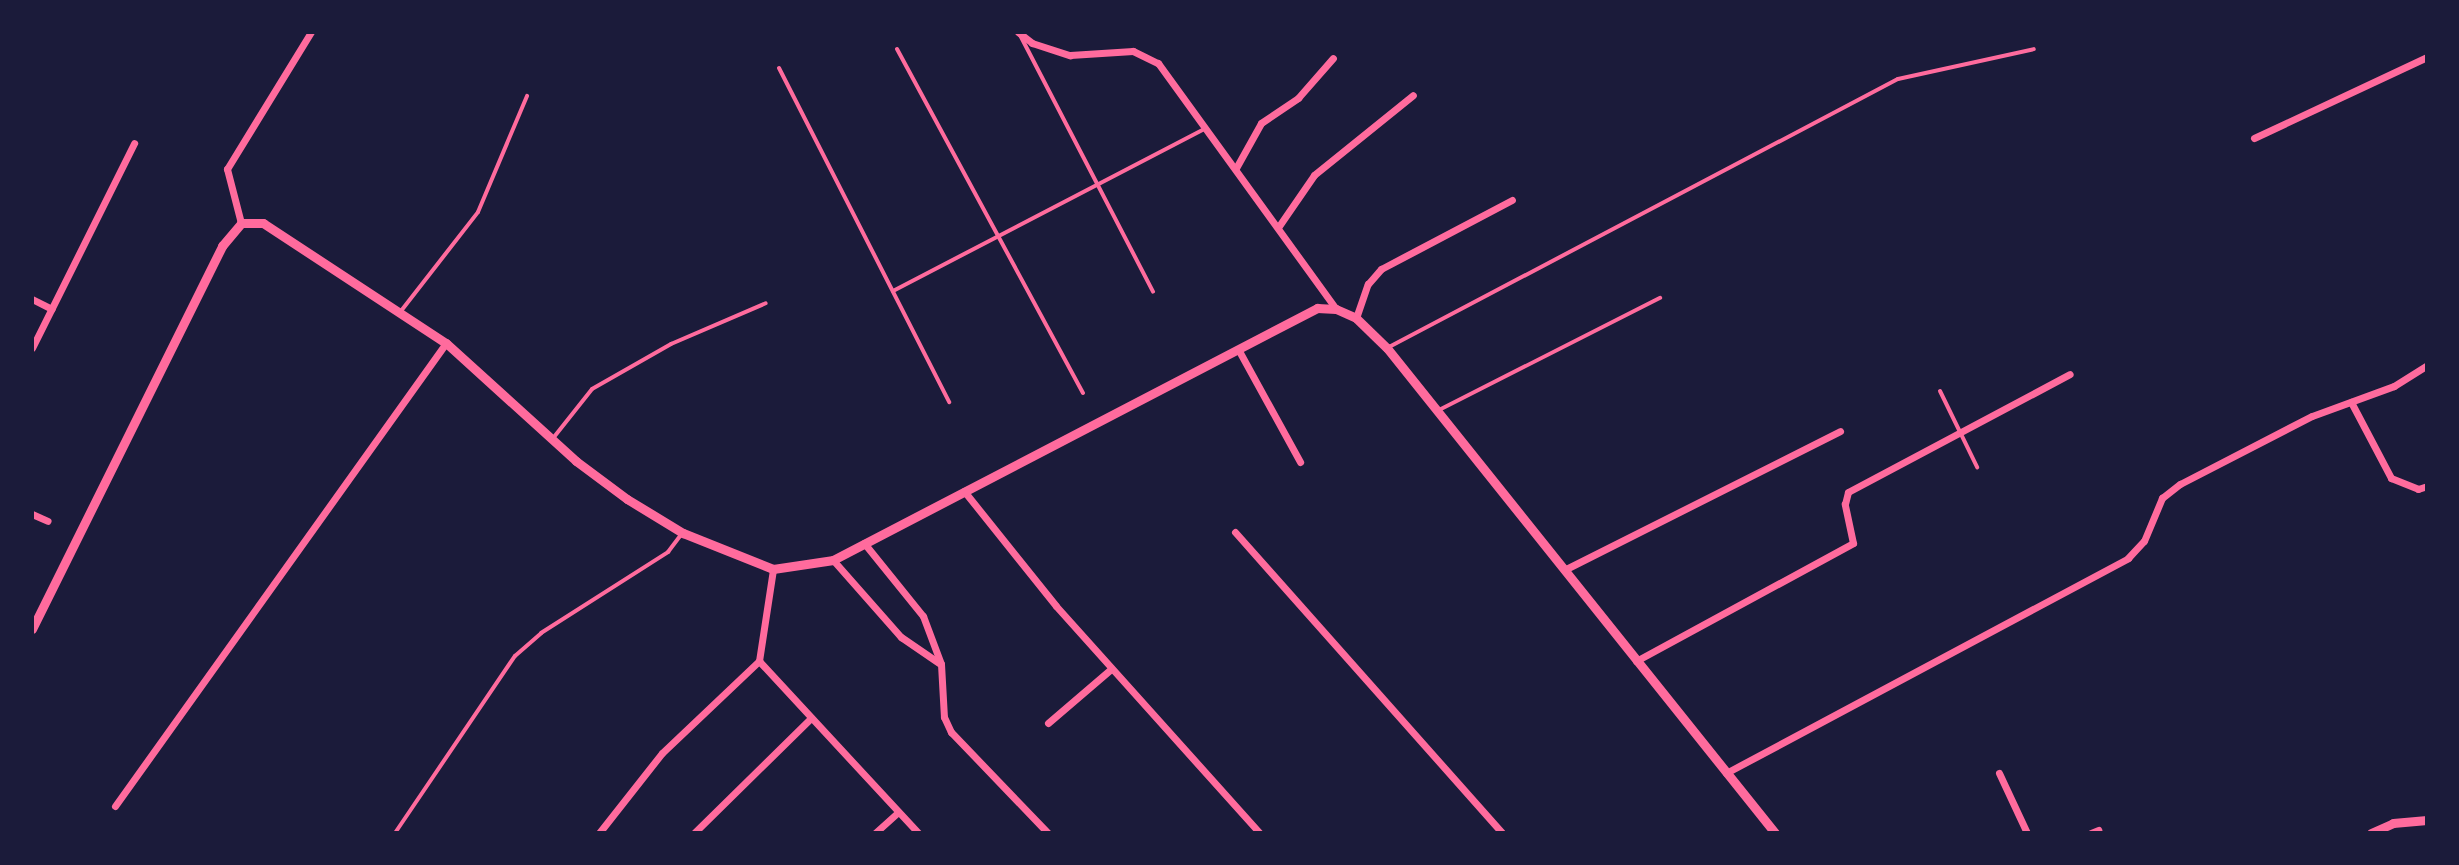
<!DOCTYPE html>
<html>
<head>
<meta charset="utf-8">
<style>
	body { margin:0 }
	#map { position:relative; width:2459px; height:865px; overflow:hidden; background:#1b1b3a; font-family:Ubuntu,sans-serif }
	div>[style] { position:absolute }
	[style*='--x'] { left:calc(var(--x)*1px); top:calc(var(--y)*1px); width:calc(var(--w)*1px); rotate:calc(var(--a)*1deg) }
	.service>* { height:4px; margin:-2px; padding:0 2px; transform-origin:2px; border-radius:2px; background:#ff6b9d }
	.minor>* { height:7px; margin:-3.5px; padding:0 3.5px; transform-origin:3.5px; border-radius:3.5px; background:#ff6b9d }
	.tertiary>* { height:9px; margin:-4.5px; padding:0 4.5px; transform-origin:4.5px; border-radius:4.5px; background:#ff6b9d }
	span { translate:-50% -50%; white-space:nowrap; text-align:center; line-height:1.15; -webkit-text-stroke:8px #1b1b3a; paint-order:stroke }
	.frame { position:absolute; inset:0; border:34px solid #1b1b3a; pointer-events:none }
</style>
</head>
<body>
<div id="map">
	<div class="service">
		<div style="--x:1020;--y:35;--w:289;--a:62.6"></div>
		<div style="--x:897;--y:49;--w:391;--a:61.6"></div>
		<div style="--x:779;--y:68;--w:375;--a:63"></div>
		<div style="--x:893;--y:291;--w:351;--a:-27.5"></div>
		<div style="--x:401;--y:311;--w:125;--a:-52.1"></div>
		<div style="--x:478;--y:212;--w:126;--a:-67.1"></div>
		<div style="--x:1389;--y:347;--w:575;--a:-27.77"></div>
		<div style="--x:1898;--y:79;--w:139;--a:-12.4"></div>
		<div style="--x:1940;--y:391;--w:85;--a:64"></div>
		<div style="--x:1439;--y:410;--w:248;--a:-26.9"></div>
		<div style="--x:554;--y:437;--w:61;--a:-51.6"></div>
		<div style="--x:592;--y:389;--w:91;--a:-29.7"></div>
		<div style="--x:671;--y:344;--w:103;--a:-23.3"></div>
		<div style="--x:395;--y:833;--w:214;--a:-55.9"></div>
		<div style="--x:515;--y:656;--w:35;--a:-41"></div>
		<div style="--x:541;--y:633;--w:151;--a:-32.5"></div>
		<div style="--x:668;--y:552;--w:21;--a:-53"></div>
	</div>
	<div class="minor">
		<div style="--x:1018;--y:32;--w:18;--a:38"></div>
		<div style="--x:1032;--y:43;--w:40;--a:18"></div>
		<div style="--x:1070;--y:55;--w:63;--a:-3.6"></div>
		<div style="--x:1133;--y:51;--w:28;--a:26"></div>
		<div style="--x:1158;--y:63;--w:304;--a:54.1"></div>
		<div style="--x:2254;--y:138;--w:191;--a:-25.1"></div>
		<div style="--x:1236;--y:168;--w:51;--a:-60.9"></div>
		<div style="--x:1261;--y:123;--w:45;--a:-34"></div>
		<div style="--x:1298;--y:98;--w:53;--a:-48.8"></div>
		<div style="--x:241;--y:223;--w:56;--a:-104.5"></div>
		<div style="--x:227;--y:169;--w:161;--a:-58.5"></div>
		<div style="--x:1279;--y:226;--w:62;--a:-55.5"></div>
		<div style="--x:1314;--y:175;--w:127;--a:-38.9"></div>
		<div style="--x:32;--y:299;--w:22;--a:27"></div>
		<div style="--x:1356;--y:318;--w:36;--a:-71"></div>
		<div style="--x:1368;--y:284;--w:20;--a:-49"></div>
		<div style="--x:1381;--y:269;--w:148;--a:-27.8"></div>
		<div style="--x:32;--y:348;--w:229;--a:-63.5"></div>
		<div style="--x:1238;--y:349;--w:129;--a:61.2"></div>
		<div style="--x:2351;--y:402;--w:86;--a:62.2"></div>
		<div style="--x:2391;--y:478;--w:29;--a:22"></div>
		<div style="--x:2418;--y:489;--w:9;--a:-18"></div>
		<div style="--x:964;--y:491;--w:147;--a:51.3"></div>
		<div style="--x:1056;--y:606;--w:305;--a:48.1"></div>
		<div style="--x:32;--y:514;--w:17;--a:24"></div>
		<div style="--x:1235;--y:532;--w:402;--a:48.4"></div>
		<div style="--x:864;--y:543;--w:94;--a:51.1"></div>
		<div style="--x:923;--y:616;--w:51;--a:69.4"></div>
		<div style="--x:941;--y:664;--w:53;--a:86.8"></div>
		<div style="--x:944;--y:717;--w:17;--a:65"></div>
		<div style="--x:951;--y:732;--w:140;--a:46.2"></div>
		<div style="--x:833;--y:560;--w:103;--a:48.6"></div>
		<div style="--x:901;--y:637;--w:46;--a:34.4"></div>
		<div style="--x:1564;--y:570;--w:309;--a:-26.7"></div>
		<div style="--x:759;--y:661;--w:234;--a:47.2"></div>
		<div style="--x:759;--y:661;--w:93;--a:-81.3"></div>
		<div style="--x:1636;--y:661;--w:247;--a:-28.5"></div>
		<div style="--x:1853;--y:543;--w:40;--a:-102"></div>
		<div style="--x:1845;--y:504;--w:12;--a:-76"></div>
		<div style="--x:1848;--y:492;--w:251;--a:-28"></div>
		<div style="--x:1048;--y:723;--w:83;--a:-40.6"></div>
		<div style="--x:1726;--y:773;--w:456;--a:-28.1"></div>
		<div style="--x:2128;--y:558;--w:23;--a:-47"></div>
		<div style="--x:2144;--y:541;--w:47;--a:-67.3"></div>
		<div style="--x:2162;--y:498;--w:23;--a:-38"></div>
		<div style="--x:2180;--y:484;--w:148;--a:-27.3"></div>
		<div style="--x:2312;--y:416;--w:87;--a:-20.1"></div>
		<div style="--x:2394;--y:386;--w:39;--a:-32"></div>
		<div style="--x:1999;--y:773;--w:66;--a:65"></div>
		<div style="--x:115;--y:806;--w:569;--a:-54.44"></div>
		<div style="--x:599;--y:833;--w:102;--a:-51.8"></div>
		<div style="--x:662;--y:753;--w:134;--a:-43.5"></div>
		<div style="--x:694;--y:833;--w:164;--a:-44.5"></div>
		<div style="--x:875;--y:833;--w:31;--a:-42"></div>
		<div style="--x:2091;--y:833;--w:8;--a:-23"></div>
	</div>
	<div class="tertiary">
		<div style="--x:32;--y:629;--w:428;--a:-63.6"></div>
		<div style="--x:222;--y:246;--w:30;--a:-50"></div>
		<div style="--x:241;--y:223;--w:22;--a:0"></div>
		<div style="--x:263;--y:223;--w:219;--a:33.3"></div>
		<div style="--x:446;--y:343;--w:176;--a:42.2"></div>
		<div style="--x:576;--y:461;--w:64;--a:36.7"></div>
		<div style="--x:627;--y:499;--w:66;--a:31.3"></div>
		<div style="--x:683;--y:533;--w:97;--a:21.8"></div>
		<div style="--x:773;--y:569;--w:61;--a:-8.5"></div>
		<div style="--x:833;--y:560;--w:546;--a:-27.5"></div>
		<div style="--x:1317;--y:308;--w:19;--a:3"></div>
		<div style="--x:1336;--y:309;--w:22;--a:24"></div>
		<div style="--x:1356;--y:318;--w:43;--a:44.1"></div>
		<div style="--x:1387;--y:348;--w:621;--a:51.34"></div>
		<div style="--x:2371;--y:833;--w:24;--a:-24"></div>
		<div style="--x:2393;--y:823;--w:34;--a:-5"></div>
	</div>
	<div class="frame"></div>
</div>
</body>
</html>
